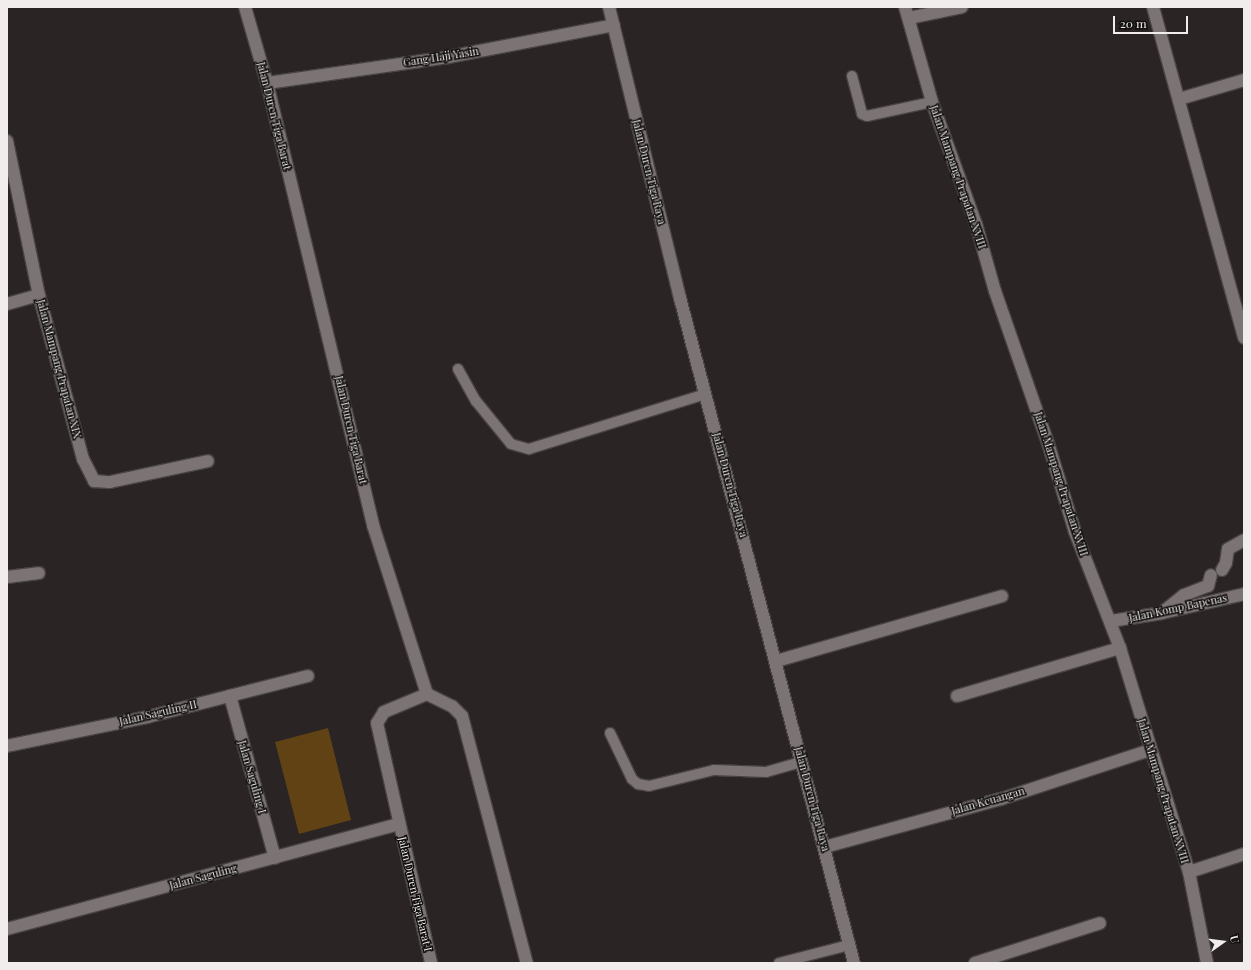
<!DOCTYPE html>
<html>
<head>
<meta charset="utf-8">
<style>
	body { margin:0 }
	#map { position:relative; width:1251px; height:970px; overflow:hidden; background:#2a2424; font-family:"Playfair Display",serif }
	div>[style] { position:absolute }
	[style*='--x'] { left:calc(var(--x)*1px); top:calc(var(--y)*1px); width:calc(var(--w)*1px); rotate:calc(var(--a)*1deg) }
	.green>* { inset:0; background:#604215 }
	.roads { filter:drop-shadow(1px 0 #484344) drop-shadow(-1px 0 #484344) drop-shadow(0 1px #484344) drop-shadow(0 -1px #484344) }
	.lane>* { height:10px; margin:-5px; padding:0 5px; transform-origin:5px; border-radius:5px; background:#7b7374 }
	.street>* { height:12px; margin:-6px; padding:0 6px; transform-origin:6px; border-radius:6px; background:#7b7374 }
	.secondary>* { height:12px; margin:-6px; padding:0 6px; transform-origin:6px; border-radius:6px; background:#7b7374 }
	span { translate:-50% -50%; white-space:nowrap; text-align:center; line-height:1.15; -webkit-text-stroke:3px #110e0e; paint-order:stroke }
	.street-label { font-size:11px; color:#f1eded }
	.frame { position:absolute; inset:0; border:8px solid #f1eded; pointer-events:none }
	.north { position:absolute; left:1203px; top:922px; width:40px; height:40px; -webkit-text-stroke:3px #110e0e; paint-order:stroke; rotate:76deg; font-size:11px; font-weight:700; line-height:16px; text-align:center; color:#f1eded }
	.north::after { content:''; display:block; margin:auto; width:14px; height:18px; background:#f1eded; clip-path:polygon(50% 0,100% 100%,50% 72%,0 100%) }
	.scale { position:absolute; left:1113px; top:16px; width:75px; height:18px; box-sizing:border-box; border:2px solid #f1eded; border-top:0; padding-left:5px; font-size:12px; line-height:14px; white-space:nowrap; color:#f1eded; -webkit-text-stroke:3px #110e0e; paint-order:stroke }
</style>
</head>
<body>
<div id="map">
	<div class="green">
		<div style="clip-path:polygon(328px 728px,351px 820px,299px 834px,275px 742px)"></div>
	</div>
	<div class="roads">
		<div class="lane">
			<div style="--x:852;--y:76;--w:39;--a:75"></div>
			<div style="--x:862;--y:114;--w:5;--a:22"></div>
			<div style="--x:867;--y:116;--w:66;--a:-12.2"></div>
			<div style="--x:458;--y:369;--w:37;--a:61"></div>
			<div style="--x:476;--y:401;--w:55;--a:50.9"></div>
			<div style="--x:511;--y:444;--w:19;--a:16"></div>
			<div style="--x:529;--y:449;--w:185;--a:-17.3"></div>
			<div style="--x:610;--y:733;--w:51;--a:64.4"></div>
			<div style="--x:632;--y:779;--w:8;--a:40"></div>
			<div style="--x:638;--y:784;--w:11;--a:10"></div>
			<div style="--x:649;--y:786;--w:67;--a:-13.8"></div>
			<div style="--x:714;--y:770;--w:52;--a:2.2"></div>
			<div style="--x:766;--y:772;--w:36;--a:-16"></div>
			<div style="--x:779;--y:963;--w:72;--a:-14.4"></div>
		</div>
		<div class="street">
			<div style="--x:245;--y:7;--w:79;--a:73.9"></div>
			<div style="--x:267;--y:83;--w:455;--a:76.5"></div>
			<div style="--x:373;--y:525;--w:177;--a:72.3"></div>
			<div style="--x:905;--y:7;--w:99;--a:74.1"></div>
			<div style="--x:932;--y:102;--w:130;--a:70.2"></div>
			<div style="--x:976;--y:224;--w:70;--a:74.2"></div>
			<div style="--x:995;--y:291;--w:161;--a:70.8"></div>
			<div style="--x:1048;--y:443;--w:93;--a:73.1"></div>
			<div style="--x:1075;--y:532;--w:124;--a:68.8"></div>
			<div style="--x:1120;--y:648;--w:234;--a:72.9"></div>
			<div style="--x:1189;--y:872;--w:93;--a:78.8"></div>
			<div style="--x:1153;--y:7;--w:343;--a:74.6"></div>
			<div style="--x:909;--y:18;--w:54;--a:-11.7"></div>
			<div style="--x:267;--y:83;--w:178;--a:-8.1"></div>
			<div style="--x:443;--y:58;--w:174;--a:-10.9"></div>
			<div style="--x:1179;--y:99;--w:68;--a:-16.3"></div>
			<div style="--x:7;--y:141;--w:157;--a:78.3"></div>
			<div style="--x:39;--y:295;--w:170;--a:75"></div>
			<div style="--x:83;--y:459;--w:25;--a:63"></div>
			<div style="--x:94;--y:481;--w:16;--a:4"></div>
			<div style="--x:110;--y:482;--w:100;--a:-12.1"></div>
			<div style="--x:7;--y:304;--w:33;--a:-16"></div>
			<div style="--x:1222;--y:570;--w:8;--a:-60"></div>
			<div style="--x:1226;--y:563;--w:14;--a:-82"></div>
			<div style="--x:1228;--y:549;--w:18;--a:-29"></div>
			<div style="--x:7;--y:577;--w:32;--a:-7"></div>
			<div style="--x:1163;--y:612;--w:27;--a:-39"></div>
			<div style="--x:1184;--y:595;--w:26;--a:-21"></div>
			<div style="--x:1208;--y:586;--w:11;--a:-75"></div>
			<div style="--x:1111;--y:621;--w:52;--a:-8.9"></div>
			<div style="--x:1162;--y:613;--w:84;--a:-13"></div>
			<div style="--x:776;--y:661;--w:235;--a:-16"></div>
			<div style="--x:427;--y:694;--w:47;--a:157.3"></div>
			<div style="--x:384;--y:712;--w:13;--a:122"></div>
			<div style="--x:377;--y:723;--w:246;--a:77.3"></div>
			<div style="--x:427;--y:694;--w:28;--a:26"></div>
			<div style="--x:452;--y:706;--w:14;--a:45"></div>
			<div style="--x:462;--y:716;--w:255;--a:75.3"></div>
			<div style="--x:230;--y:696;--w:168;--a:74.5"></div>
			<div style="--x:957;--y:696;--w:170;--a:-16.4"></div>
			<div style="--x:7;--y:746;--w:143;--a:-11.7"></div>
			<div style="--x:147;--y:717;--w:166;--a:-14.3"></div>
			<div style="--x:825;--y:847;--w:182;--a:-15.3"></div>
			<div style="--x:1001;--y:799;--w:157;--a:-18.2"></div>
			<div style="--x:1189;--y:872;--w:58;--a:-18.1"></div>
			<div style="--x:7;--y:929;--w:406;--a:-15"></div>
			<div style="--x:975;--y:963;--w:131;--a:-17.7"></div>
		</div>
		<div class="secondary">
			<div style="--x:609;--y:7;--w:300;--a:76.3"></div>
			<div style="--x:680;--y:298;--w:687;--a:75.34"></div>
		</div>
	</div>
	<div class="street-label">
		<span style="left:441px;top:57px;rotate:-9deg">Gang Haji Yasin</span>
		<span style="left:274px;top:116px;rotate:76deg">Jalan Duren Tiga Barat</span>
		<span style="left:649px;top:172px;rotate:76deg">Jalan Duren Tiga Raya</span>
		<span style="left:958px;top:177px;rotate:71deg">Jalan Mampang Prapatan XVIII</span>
		<span style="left:59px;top:369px;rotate:75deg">Jalan Mampang Prapatan XIX</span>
		<span style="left:351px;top:430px;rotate:77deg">Jalan Duren Tiga Barat</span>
		<span style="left:1061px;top:484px;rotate:72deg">Jalan Mampang Prapatan XVIII</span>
		<span style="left:730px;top:485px;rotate:75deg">Jalan Duren Tiga Raya</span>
		<span style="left:1178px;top:608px;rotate:-12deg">Jalan Komp Bapenas</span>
		<span style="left:158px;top:713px;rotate:-13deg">Jalan Saguling II</span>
		<span style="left:252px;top:777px;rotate:74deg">Jalan Saguling I</span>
		<span style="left:1163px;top:791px;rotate:73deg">Jalan Mampang Prapatan XVIII</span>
		<span style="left:812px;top:799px;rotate:75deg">Jalan Duren Tiga Raya</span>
		<span style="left:988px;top:801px;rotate:-16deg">Jalan Keuangan</span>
		<span style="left:203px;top:877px;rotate:-15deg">Jalan Saguling</span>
		<span style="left:415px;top:894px;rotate:77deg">Jalan Duren Tiga Barat I</span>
	</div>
	<div class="frame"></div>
	<div class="north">U</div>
	<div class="scale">20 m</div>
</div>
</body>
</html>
